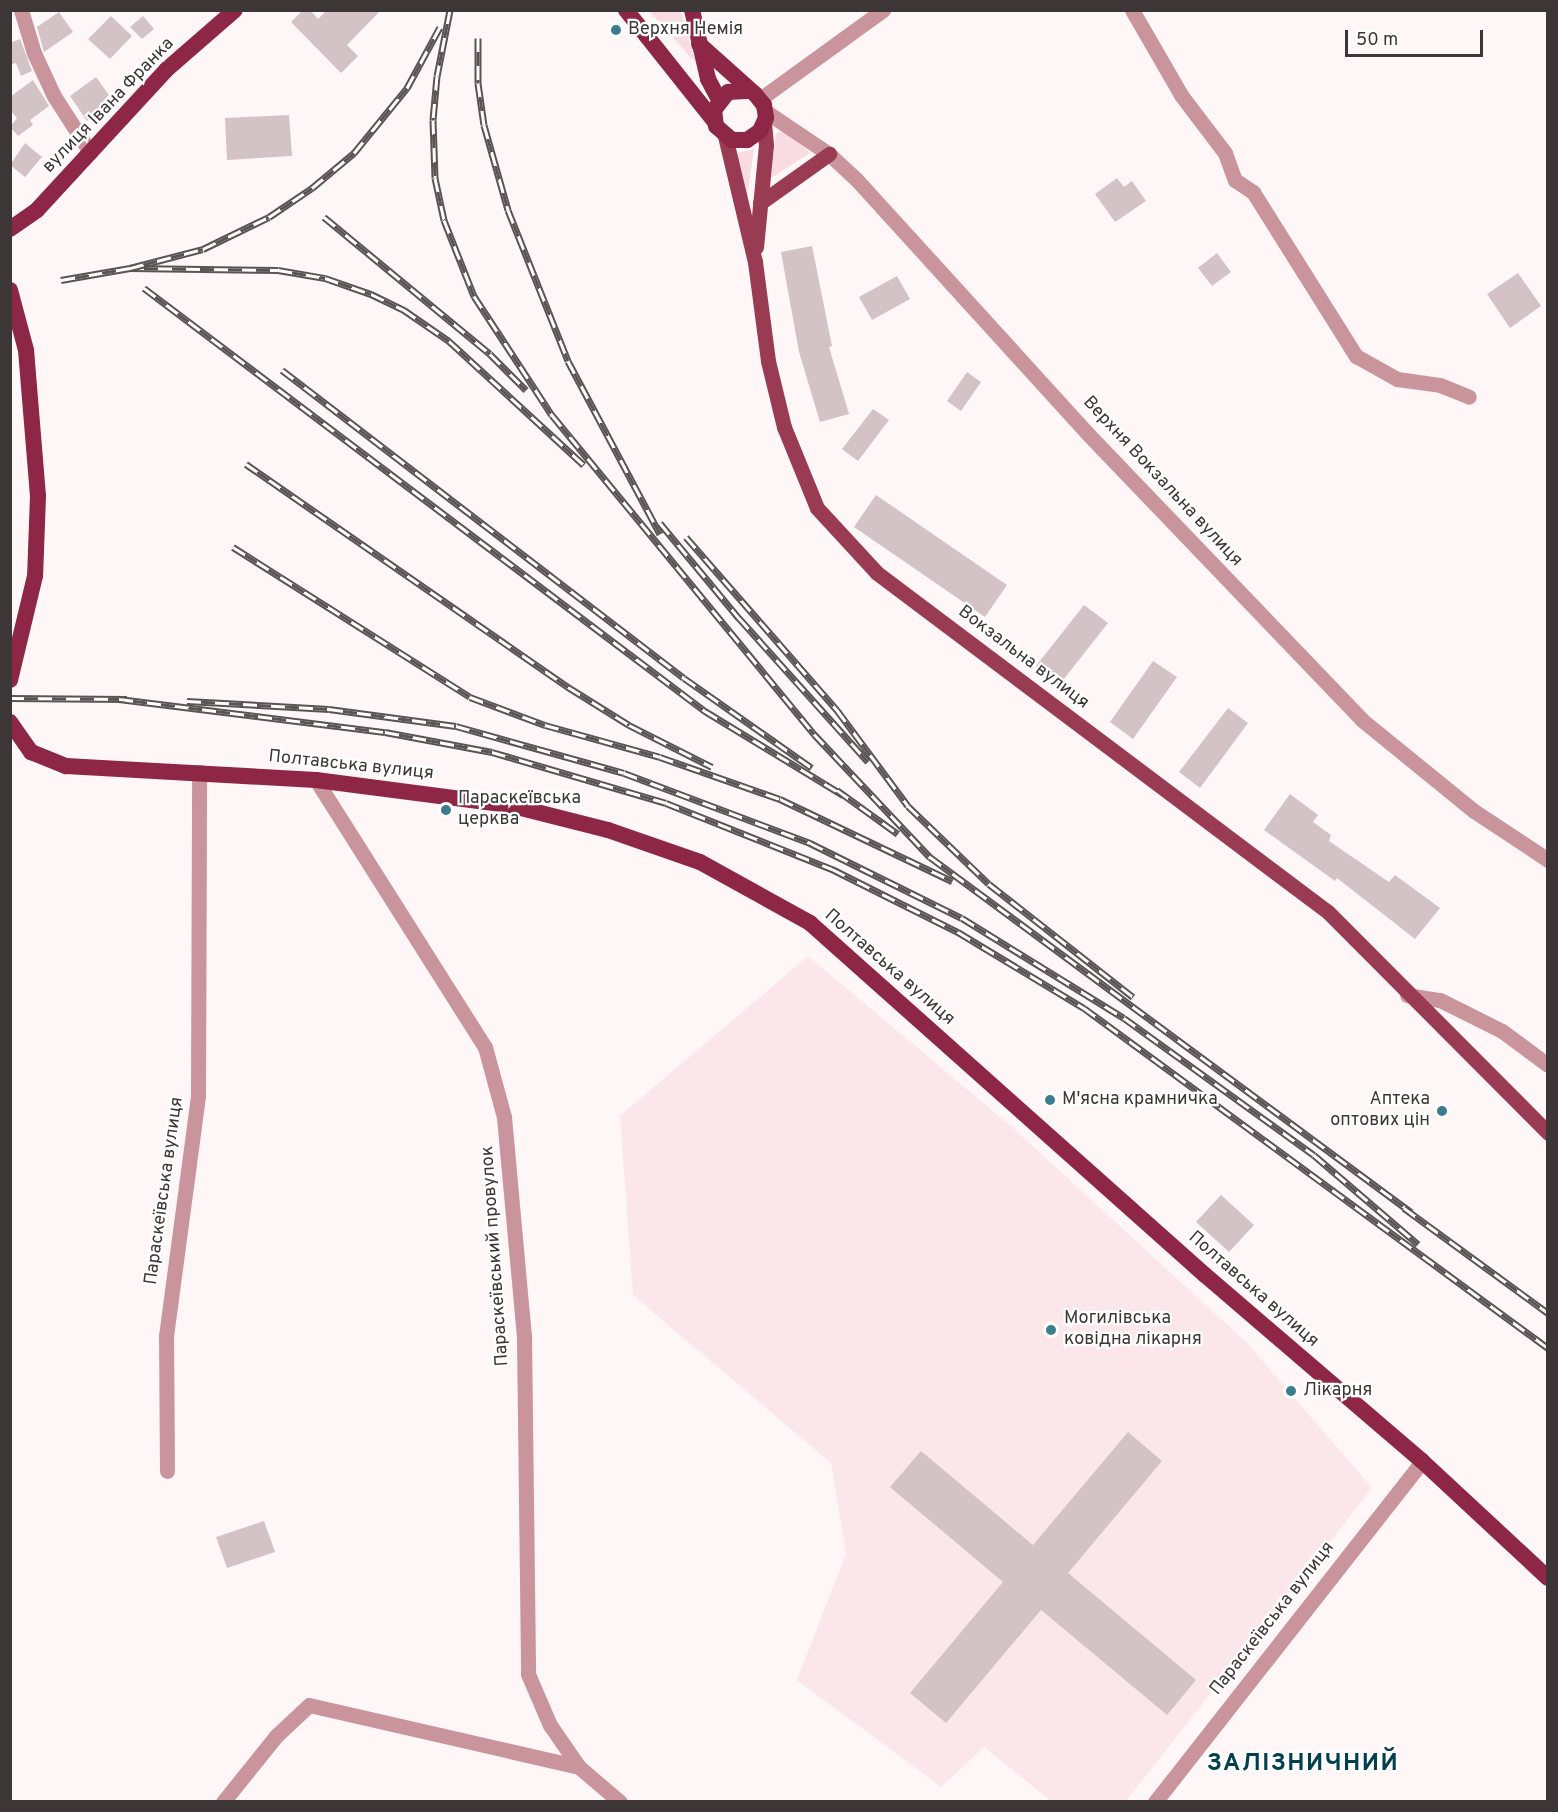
<!DOCTYPE html>
<html>
<head>
<meta charset="utf-8">
<style>
	body { margin:0 }
	#map { position:relative; width:1558px; height:1812px; overflow:hidden; background:#fef6f7; font-family:Overpass,sans-serif }
	div>[style] { position:absolute }
	[style*='--x'] { left:calc(var(--x)*1px); top:calc(var(--y)*1px); width:calc(var(--w)*1px); rotate:calc(var(--a)*1deg) }
	.built>* { inset:0; background:#fbe6e9 }
	.green>* { inset:0; background:#f9dce1 }
	.building>* { inset:0; background:#d4c3c5 }
	.minor>* { height:15px; margin:-7.5px; padding:0 7.5px; transform-origin:7.5px; border-radius:7.5px; background:#ca949d }
	.primary>* { height:15px; margin:-7.5px; padding:0 7.5px; transform-origin:7.5px; border-radius:7.5px; background:#993c53 }
	.trunk>* { height:16px; margin:-8px; padding:0 8px; transform-origin:8px; border-radius:8px; background:#8e2646 }
	.rail>* { height:7px; margin-top:-3.5px; transform-origin:0; background:repeating-linear-gradient(90deg,#fff 0 14px,#5b5455 0 28px); box-sizing:border-box; border-block:2px solid #5b5455 }
	.dots>* { width:16px; height:16px; translate:-50% -50%; box-sizing:border-box; border:3px solid #fff; border-radius:50% }
	span { translate:-50% -50%; white-space:nowrap; text-align:center; line-height:1.15; -webkit-text-stroke:4.5px #fff; paint-order:stroke }
	.poi-label { font-size:18px; color:#3d3637 }
	.left { translate:0 -50%; text-align:left }
	.right { translate:-100% -50%; text-align:right }
	.street-label { font-size:18px; color:#3d3637 }
	.district-label { font-size:24px; color:#03404e; font-weight:700; letter-spacing:1.5px }
	.frame { position:absolute; inset:0; border:12px solid #3d3637; pointer-events:none }
	.scale { position:absolute; left:1345px; top:30px; width:138px; height:27px; box-sizing:border-box; border:3px solid #3d3637; border-top:0; padding-left:8px; font-size:18px; line-height:21px; white-space:nowrap; color:#3d3637; -webkit-text-stroke:4px #fff; paint-order:stroke }
</style>
</head>
<body>
<div id="map">
	<div class="built">
		<div style="clip-path:polygon(808px 956px,1013px 1128px,1247px 1343px,1372px 1488px,1126px 1801px,1051px 1801px,984px 1747px,941px 1787px,797px 1680px,846px 1554px,831px 1463px,633px 1295px,620px 1116px)"></div>
	</div>
	<div class="green">
		<div style="clip-path:polygon(649px 11px,681px 11px,695px 62px)"></div>
		<div style="clip-path:polygon(787px 131px,810px 153px,771px 178px,776px 133px)"></div>
		<div style="clip-path:polygon(754px 149px,747px 197px,737px 153px)"></div>
	</div>
	<div class="building">
		<div style="clip-path:polygon(303px 10px,310px 10px,318px 19px,327px 10px,381px 10px,347px 45px,358px 56px,341px 73px,291px 22px)"></div>
		<div style="clip-path:polygon(59px 12px,73px 32px,44px 52px,37px 27px)"></div>
		<div style="clip-path:polygon(111px 16px,132px 36px,110px 59px,88px 39px)"></div>
		<div style="clip-path:polygon(143px 16px,154px 29px,142px 39px,130px 27px)"></div>
		<div style="clip-path:polygon(20px 39px,32px 71px,21px 76px,16px 63px,10px 65px,10px 43px)"></div>
		<div style="clip-path:polygon(96px 77px,114px 102px,87px 121px,70px 96px)"></div>
		<div style="clip-path:polygon(33px 80px,49px 106px,30px 120px,33px 125px,18px 136px,10px 127px,17px 118px,10px 110px,10px 97px)"></div>
		<div style="clip-path:polygon(289px 115px,292px 156px,227px 160px,225px 118px)"></div>
		<div style="clip-path:polygon(25px 143px,42px 157px,25px 177px,10px 165px)"></div>
		<div style="clip-path:polygon(1117px 178px,1124px 187px,1132px 181px,1146px 201px,1115px 222px,1095px 194px)"></div>
		<div style="clip-path:polygon(812px 246px,832px 346px,829px 347px,849px 414px,820px 422px,799px 352px,781px 252px)"></div>
		<div style="clip-path:polygon(1217px 253px,1231px 272px,1212px 286px,1198px 268px)"></div>
		<div style="clip-path:polygon(1518px 273px,1541px 306px,1510px 328px,1487px 294px)"></div>
		<div style="clip-path:polygon(897px 276px,910px 299px,872px 320px,859px 297px)"></div>
		<div style="clip-path:polygon(967px 372px,981px 382px,961px 411px,947px 401px)"></div>
		<div style="clip-path:polygon(873px 409px,889px 420px,858px 461px,842px 449px)"></div>
		<div style="clip-path:polygon(876px 495px,1007px 585px,985px 617px,854px 527px)"></div>
		<div style="clip-path:polygon(1084px 605px,1108px 623px,1060px 684px,1036px 666px)"></div>
		<div style="clip-path:polygon(1153px 661px,1177px 677px,1133px 739px,1110px 722px)"></div>
		<div style="clip-path:polygon(1228px 708px,1248px 723px,1200px 788px,1179px 772px)"></div>
		<div style="clip-path:polygon(1290px 794px,1318px 815px,1313px 822px,1331px 835px,1329px 841px,1389px 882px,1395px 875px,1440px 908px,1415px 939px,1337px 878px,1335px 881px,1264px 830px)"></div>
		<div style="clip-path:polygon(1221px 1195px,1254px 1225px,1229px 1252px,1196px 1222px)"></div>
		<div style="clip-path:polygon(1128px 1432px,1162px 1461px,1068px 1573px,1196px 1680px,1167px 1715px,1041px 1610px,946px 1723px,910px 1693px,1003px 1582px,890px 1487px,921px 1451px,1033px 1545px)"></div>
		<div style="clip-path:polygon(264px 1521px,275px 1552px,227px 1568px,216px 1537px)"></div>
	</div>
	<div class="minor">
		<div style="--x:21;--y:10;--w:45;--a:73.2"></div>
		<div style="--x:34;--y:53;--w:47;--a:65.1"></div>
		<div style="--x:54;--y:96;--w:67;--a:57.3"></div>
		<div style="--x:1132;--y:10;--w:98;--a:60"></div>
		<div style="--x:1181;--y:95;--w:73;--a:52.8"></div>
		<div style="--x:1225;--y:153;--w:29;--a:70"></div>
		<div style="--x:1235;--y:180;--w:22;--a:34"></div>
		<div style="--x:1253;--y:192;--w:194;--a:57.9"></div>
		<div style="--x:1356;--y:356;--w:47;--a:29.3"></div>
		<div style="--x:1397;--y:379;--w:43;--a:7.9"></div>
		<div style="--x:1440;--y:385;--w:31;--a:22"></div>
		<div style="--x:760;--y:99;--w:152;--a:-35.9"></div>
		<div style="--x:765;--y:111;--w:77;--a:33.9"></div>
		<div style="--x:829;--y:154;--w:37;--a:43"></div>
		<div style="--x:856;--y:179;--w:343;--a:47.7"></div>
		<div style="--x:1087;--y:433;--w:397;--a:46.2"></div>
		<div style="--x:1362;--y:720;--w:144;--a:39.1"></div>
		<div style="--x:1474;--y:811;--w:89;--a:33.5"></div>
		<div style="--x:316;--y:780;--w:316;--a:57.7"></div>
		<div style="--x:485;--y:1047;--w:73;--a:74.8"></div>
		<div style="--x:504;--y:1117;--w:220;--a:84.8"></div>
		<div style="--x:524;--y:1336;--w:338;--a:89.3"></div>
		<div style="--x:528;--y:1674;--w:56;--a:66.7"></div>
		<div style="--x:550;--y:1725;--w:51;--a:55.4"></div>
		<div style="--x:579;--y:1767;--w:54;--a:40.5"></div>
		<div style="--x:1407;--y:995;--w:33;--a:9"></div>
		<div style="--x:1440;--y:1000;--w:69;--a:26.6"></div>
		<div style="--x:1502;--y:1031;--w:57;--a:36.5"></div>
		<div style="--x:167;--y:1471;--w:135;--a:-90.4"></div>
		<div style="--x:166;--y:1336;--w:242;--a:-82.4"></div>
		<div style="--x:198;--y:1096;--w:324;--a:-89.8"></div>
		<div style="--x:223;--y:1802;--w:85;--a:-51.2"></div>
		<div style="--x:276;--y:1736;--w:45;--a:-43.2"></div>
		<div style="--x:309;--y:1705;--w:277;--a:12.9"></div>
		<div style="--x:1155;--y:1802;--w:433;--a:-51.9"></div>
	</div>
	<div class="primary">
		<div style="--x:725;--y:136;--w:130;--a:76.6"></div>
		<div style="--x:755;--y:262;--w:100;--a:82.5"></div>
		<div style="--x:768;--y:361;--w:68;--a:76.4"></div>
		<div style="--x:784;--y:427;--w:87;--a:67.8"></div>
		<div style="--x:817;--y:508;--w:88;--a:47.3"></div>
		<div style="--x:877;--y:573;--w:564;--a:36.93"></div>
		<div style="--x:1328;--y:912;--w:312;--a:45.1"></div>
		<div style="--x:760;--y:203;--w:85;--a:-35.4"></div>
		<div style="--x:756;--y:247;--w:102;--a:-84.4"></div>
		<div style="--x:766;--y:145;--w:21;--a:-95"></div>
	</div>
	<div class="trunk">
		<div style="--x:626;--y:10;--w:143;--a:51.5"></div>
		<div style="--x:692;--y:10;--w:71;--a:76.9"></div>
		<div style="--x:708;--y:79;--w:24;--a:62"></div>
		<div style="--x:699;--y:44;--w:75;--a:41.8"></div>
		<div style="--x:755;--y:94;--w:14;--a:51"></div>
		<div style="--x:764;--y:105;--w:13;--a:81"></div>
		<div style="--x:766;--y:118;--w:14;--a:115"></div>
		<div style="--x:760;--y:131;--w:16;--a:145"></div>
		<div style="--x:747;--y:140;--w:15;--a:180"></div>
		<div style="--x:732;--y:140;--w:21;--a:-139"></div>
		<div style="--x:716;--y:126;--w:16;--a:-97"></div>
		<div style="--x:714;--y:110;--w:23;--a:-52"></div>
		<div style="--x:728;--y:92;--w:22;--a:-3"></div>
		<div style="--x:10;--y:229;--w:33;--a:-35"></div>
		<div style="--x:37;--y:210;--w:190;--a:-47.3"></div>
		<div style="--x:166;--y:70;--w:91;--a:-41"></div>
		<div style="--x:10;--y:290;--w:62;--a:75.1"></div>
		<div style="--x:26;--y:350;--w:146;--a:85.3"></div>
		<div style="--x:38;--y:496;--w:80;--a:92.1"></div>
		<div style="--x:35;--y:576;--w:107;--a:103.5"></div>
		<div style="--x:10;--y:722;--w:37;--a:55"></div>
		<div style="--x:31;--y:752;--w:38;--a:22"></div>
		<div style="--x:66;--y:766;--w:250;--a:3.2"></div>
		<div style="--x:316;--y:780;--w:195;--a:7.4"></div>
		<div style="--x:509;--y:805;--w:102;--a:14.2"></div>
		<div style="--x:608;--y:830;--w:97;--a:19.2"></div>
		<div style="--x:700;--y:862;--w:126;--a:29"></div>
		<div style="--x:810;--y:923;--w:529;--a:41.71"></div>
		<div style="--x:1205;--y:1275;--w:286;--a:40.6"></div>
		<div style="--x:1422;--y:1461;--w:172;--a:42.9"></div>
	</div>
	<div class="rail">
		<div style="--x:450;--y:10;--w:67;--a:101.1"></div>
		<div style="--x:437;--y:76;--w:44;--a:95.2"></div>
		<div style="--x:433;--y:120;--w:58;--a:88"></div>
		<div style="--x:435;--y:178;--w:43;--a:77.9"></div>
		<div style="--x:444;--y:220;--w:82;--a:68.5"></div>
		<div style="--x:474;--y:296;--w:142;--a:56.8"></div>
		<div style="--x:552;--y:415;--w:413;--a:50.6"></div>
		<div style="--x:814;--y:734;--w:169;--a:46.7"></div>
		<div style="--x:930;--y:857;--w:598;--a:36.43"></div>
		<div style="--x:478;--y:38;--w:45;--a:90"></div>
		<div style="--x:478;--y:83;--w:42;--a:81.9"></div>
		<div style="--x:484;--y:125;--w:88;--a:74.2"></div>
		<div style="--x:508;--y:210;--w:162;--a:68.3"></div>
		<div style="--x:568;--y:361;--w:196;--a:62"></div>
		<div style="--x:324;--y:217;--w:215;--a:39.5"></div>
		<div style="--x:490;--y:354;--w:51;--a:45"></div>
		<div style="--x:130;--y:268;--w:148;--a:0.8"></div>
		<div style="--x:278;--y:270;--w:48;--a:9.7"></div>
		<div style="--x:325;--y:278;--w:49;--a:19.2"></div>
		<div style="--x:371;--y:294;--w:37;--a:26"></div>
		<div style="--x:404;--y:310;--w:55;--a:34.6"></div>
		<div style="--x:449;--y:341;--w:183;--a:42.6"></div>
		<div style="--x:61;--y:280;--w:70;--a:-9.9"></div>
		<div style="--x:130;--y:268;--w:75;--a:-14.6"></div>
		<div style="--x:203;--y:249;--w:73;--a:-25.9"></div>
		<div style="--x:269;--y:217;--w:52;--a:-34"></div>
		<div style="--x:312;--y:188;--w:55;--a:-39.8"></div>
		<div style="--x:354;--y:153;--w:84;--a:-50.8"></div>
		<div style="--x:407;--y:88;--w:69;--a:-61.6"></div>
		<div style="--x:144;--y:288;--w:703;--a:37.02"></div>
		<div style="--x:705;--y:711;--w:162;--a:31.3"></div>
		<div style="--x:282;--y:370;--w:506;--a:37.46"></div>
		<div style="--x:684;--y:678;--w:156;--a:35.1"></div>
		<div style="--x:246;--y:464;--w:392;--a:34.7"></div>
		<div style="--x:568;--y:687;--w:72;--a:31.9"></div>
		<div style="--x:629;--y:725;--w:93;--a:26.8"></div>
		<div style="--x:660;--y:523;--w:124;--a:50.3"></div>
		<div style="--x:739;--y:618;--w:193;--a:48.1"></div>
		<div style="--x:686;--y:537;--w:230;--a:48.9"></div>
		<div style="--x:837;--y:710;--w:119;--a:53.5"></div>
		<div style="--x:908;--y:806;--w:112;--a:43.9"></div>
		<div style="--x:989;--y:884;--w:183;--a:38.1"></div>
		<div style="--x:233;--y:547;--w:280;--a:32.3"></div>
		<div style="--x:470;--y:697;--w:80;--a:20.5"></div>
		<div style="--x:545;--y:725;--w:119;--a:15.5"></div>
		<div style="--x:660;--y:757;--w:127;--a:19.3"></div>
		<div style="--x:780;--y:799;--w:191;--a:25.5"></div>
		<div style="--x:10;--y:698;--w:117;--a:0.5"></div>
		<div style="--x:119;--y:699;--w:268;--a:7.1"></div>
		<div style="--x:385;--y:732;--w:109;--a:10.6"></div>
		<div style="--x:492;--y:752;--w:181;--a:16.3"></div>
		<div style="--x:666;--y:803;--w:179;--a:21.7"></div>
		<div style="--x:832;--y:869;--w:141;--a:26.6"></div>
		<div style="--x:958;--y:932;--w:147;--a:31.1"></div>
		<div style="--x:1084;--y:1008;--w:575;--a:36.23"></div>
		<div style="--x:187;--y:701;--w:142;--a:3.2"></div>
		<div style="--x:329;--y:709;--w:128;--a:7.6"></div>
		<div style="--x:456;--y:726;--w:174;--a:15.6"></div>
		<div style="--x:624;--y:773;--w:199;--a:20.6"></div>
		<div style="--x:810;--y:843;--w:169;--a:26.3"></div>
		<div style="--x:962;--y:918;--w:190;--a:31.7"></div>
		<div style="--x:1124;--y:1018;--w:234;--a:35.8"></div>
		<div style="--x:1314;--y:1155;--w:137;--a:40.6"></div>
		<div style="--x:837;--y:790;--w:75;--a:35.8"></div>
		<div style="--x:1404;--y:1208;--w:178;--a:36.1"></div>
	</div>
	<div class="dots">
		<div style="left:616px;top:30px;background:#3b7d8e"></div>
		<div style="left:446px;top:810px;background:#3b7d8e"></div>
		<div style="left:1050px;top:1100px;background:#3b7d8e"></div>
		<div style="left:1442px;top:1111px;background:#3b7d8e"></div>
		<div style="left:1051px;top:1330px;background:#3b7d8e"></div>
		<div style="left:1291px;top:1391px;background:#3b7d8e"></div>
	</div>
	<div class="poi-label">
		<span class="left" style="left:628px;top:30px">Верхня Немія</span>
		<span class="left" style="left:458px;top:810px">Параскеївська<br>церква</span>
		<span class="left" style="left:1062px;top:1100px">М'ясна крамничка</span>
		<span class="right" style="left:1430px;top:1111px">Аптека<br>оптових цін</span>
		<span class="left" style="left:1064px;top:1330px">Могилівська<br>ковідна лікарня</span>
		<span class="left" style="left:1303px;top:1391px">Лікарня</span>
	</div>
	<div class="street-label">
		<span style="left:109px;top:106px;rotate:-46deg">вулиця Івана Франка</span>
		<span style="left:1162px;top:482px;rotate:47deg">Верхня Вокзальна вулиця</span>
		<span style="left:1023px;top:658px;rotate:37deg">Вокзальна вулиця</span>
		<span style="left:351px;top:766px;rotate:6deg">Полтавська вулиця</span>
		<span style="left:889px;top:968px;rotate:41deg">Полтавська вулиця</span>
		<span style="left:165px;top:1191px;rotate:-82deg">Параскеївська вулиця</span>
		<span style="left:496px;top:1256px;rotate:-94deg">Параскеївський провулок</span>
		<span style="left:1253px;top:1290px;rotate:41deg">Полтавська вулиця</span>
		<span style="left:1273px;top:1619px;rotate:-52deg">Параскеївська вулиця</span>
	</div>
	<div class="district-label">
		<span style="left:1303px;top:1765px">ЗАЛІЗНИЧНИЙ</span>
	</div>
	<div class="frame"></div>
	<div class="scale">50 m</div>
</div>
</body>
</html>
